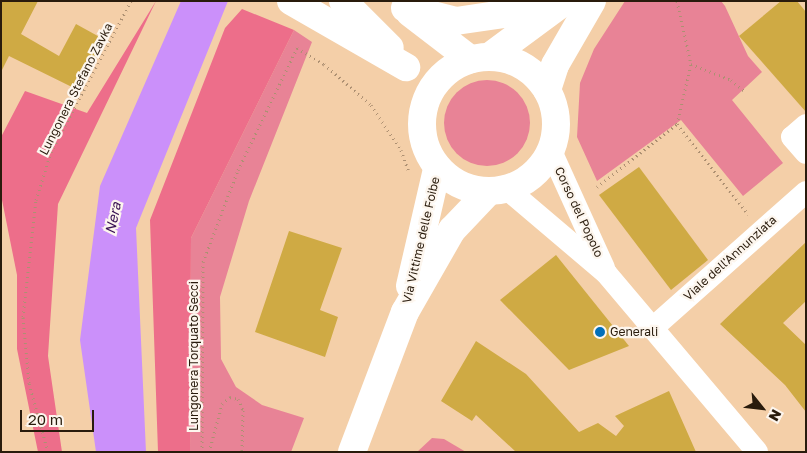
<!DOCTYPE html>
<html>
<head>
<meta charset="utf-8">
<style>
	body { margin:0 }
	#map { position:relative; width:807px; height:453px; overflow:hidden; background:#f4cfa8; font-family:"Golos Text",sans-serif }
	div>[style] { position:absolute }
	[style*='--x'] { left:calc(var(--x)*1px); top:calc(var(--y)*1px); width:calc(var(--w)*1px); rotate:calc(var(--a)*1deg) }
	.green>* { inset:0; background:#e88396 }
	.round { border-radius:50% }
	.forest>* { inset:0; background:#ed6e8a }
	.water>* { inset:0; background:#cb90fa }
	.building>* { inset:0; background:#cfaa44 }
	.path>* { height:3px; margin-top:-1.5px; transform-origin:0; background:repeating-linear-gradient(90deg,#ad9072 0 1px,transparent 0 5px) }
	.minor>* { height:22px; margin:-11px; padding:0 11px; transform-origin:11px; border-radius:11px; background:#fff }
	.tertiary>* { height:28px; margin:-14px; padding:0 14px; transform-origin:14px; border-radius:14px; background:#fff }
	.tertiary>.ring { margin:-14px; padding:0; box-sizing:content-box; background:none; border:28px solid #fff; border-radius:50% }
	.dots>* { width:14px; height:14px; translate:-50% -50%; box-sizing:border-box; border:2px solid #fdf6ee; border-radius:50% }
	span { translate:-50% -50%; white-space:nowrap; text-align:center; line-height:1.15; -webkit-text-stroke:4.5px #fdf6ee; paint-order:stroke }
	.street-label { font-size:12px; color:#291b0c }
	.poi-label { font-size:12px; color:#291b0c }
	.left { translate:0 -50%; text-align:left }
	.water-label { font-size:14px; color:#391253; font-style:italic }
	.frame { position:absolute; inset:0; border:2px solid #291b0c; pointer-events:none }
	.north { position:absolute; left:737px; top:383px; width:50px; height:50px; -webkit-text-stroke:4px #fdf6ee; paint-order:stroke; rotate:119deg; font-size:14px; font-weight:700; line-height:20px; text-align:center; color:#291b0c }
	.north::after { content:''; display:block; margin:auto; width:18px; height:22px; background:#291b0c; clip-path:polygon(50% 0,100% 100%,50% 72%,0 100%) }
	.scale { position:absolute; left:20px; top:410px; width:74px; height:22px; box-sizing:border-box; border:2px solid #291b0c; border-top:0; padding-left:6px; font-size:15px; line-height:18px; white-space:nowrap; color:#291b0c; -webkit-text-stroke:4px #fdf6ee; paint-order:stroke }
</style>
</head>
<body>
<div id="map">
	<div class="green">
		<div style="clip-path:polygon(625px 1px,721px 1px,725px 6px,748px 56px,762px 72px,732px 100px,783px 163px,743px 196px,681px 120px,597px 181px,577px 137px,580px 83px,594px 49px)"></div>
		<div style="clip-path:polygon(294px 30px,312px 42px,249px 201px,220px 297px,221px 359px,236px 387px,262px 405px,304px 418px,291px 452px,190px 452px,191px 238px)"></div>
		<div class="round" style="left:444px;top:80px;width:86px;height:86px"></div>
		<div style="clip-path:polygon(432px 438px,444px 439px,466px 452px,417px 452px)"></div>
	</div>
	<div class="forest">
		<div style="clip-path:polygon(156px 1px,58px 204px,48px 356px,62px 452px,38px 452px,17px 349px,17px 275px,1px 195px,1px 137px,25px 91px,87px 113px)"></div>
		<div style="clip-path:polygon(242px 9px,294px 30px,191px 238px,190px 452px,158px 452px,150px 220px,225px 28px)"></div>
	</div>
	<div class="water">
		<div style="clip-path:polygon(181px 1px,228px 1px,136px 228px,146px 452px,96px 452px,80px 340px,100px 186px)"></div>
	</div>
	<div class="building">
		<div style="clip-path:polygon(1px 1px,38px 1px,21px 34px,59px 56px,76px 24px,105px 40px,78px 90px,9px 56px,1px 72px)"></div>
		<div style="clip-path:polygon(781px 1px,797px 1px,806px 12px,806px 112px,739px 36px)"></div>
		<div style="clip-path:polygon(639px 167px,708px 260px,671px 290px,599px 195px)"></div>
		<div style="clip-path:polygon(289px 231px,342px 248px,320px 310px,338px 317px,325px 357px,255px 332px)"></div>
		<div style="clip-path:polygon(806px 242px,806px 301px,783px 323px,806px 345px,806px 412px,785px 385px,720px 324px)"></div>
		<div style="clip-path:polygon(556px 255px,629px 346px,569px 370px,500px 300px)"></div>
		<div style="clip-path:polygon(476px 341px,526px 374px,579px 432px,598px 423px,616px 436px,624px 426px,615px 416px,669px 391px,696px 452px,516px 452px,476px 415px,472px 421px,441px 401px)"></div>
	</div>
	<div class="path">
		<div style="--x:677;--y:1;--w:65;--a:77.5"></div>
		<div style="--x:691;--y:64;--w:43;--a:21.8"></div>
		<div style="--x:731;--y:80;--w:19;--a:39"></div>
		<div style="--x:677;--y:124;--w:115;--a:51.7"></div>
		<div style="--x:597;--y:187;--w:102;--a:-38.2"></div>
		<div style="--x:677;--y:124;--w:62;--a:-76.9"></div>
		<div style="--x:48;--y:452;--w:72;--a:-105.4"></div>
		<div style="--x:29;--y:383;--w:66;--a:-95.2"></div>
		<div style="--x:23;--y:317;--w:118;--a:-83.7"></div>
		<div style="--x:36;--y:200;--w:50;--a:-72.6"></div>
		<div style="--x:51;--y:152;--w:171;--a:-62.1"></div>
		<div style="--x:202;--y:452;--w:190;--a:-89.7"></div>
		<div style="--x:203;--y:262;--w:98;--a:-69.2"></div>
		<div style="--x:238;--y:170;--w:136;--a:-64.2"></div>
		<div style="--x:297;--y:48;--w:31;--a:31"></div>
		<div style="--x:324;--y:64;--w:62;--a:41.1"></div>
		<div style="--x:371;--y:105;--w:54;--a:56.3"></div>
		<div style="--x:401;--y:150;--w:23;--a:70"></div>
		<div style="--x:209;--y:452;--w:50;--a:-74.8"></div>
		<div style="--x:222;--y:404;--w:11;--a:-41"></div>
		<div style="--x:230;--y:397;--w:8;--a:14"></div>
		<div style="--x:238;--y:399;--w:12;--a:66"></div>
		<div style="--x:243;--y:410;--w:42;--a:91.4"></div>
	</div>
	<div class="minor">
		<div style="--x:806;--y:125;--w:18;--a:139"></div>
		<div style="--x:792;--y:137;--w:21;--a:49"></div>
		<div style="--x:551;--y:151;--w:128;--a:65.6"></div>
		<div style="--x:507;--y:189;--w:130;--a:40.3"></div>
		<div style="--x:606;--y:273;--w:234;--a:49.8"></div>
		<div style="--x:655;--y:326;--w:202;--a:-41.6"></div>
	</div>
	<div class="tertiary">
		<div style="--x:291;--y:1;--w:133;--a:29.9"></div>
		<div style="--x:343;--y:1;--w:66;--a:45"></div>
		<div style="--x:405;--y:8;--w:53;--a:14.3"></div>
		<div style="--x:456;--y:21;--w:55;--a:-8.4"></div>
		<div style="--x:510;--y:13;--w:26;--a:-28"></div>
		<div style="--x:410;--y:13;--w:76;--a:37.5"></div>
		<div class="ring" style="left:422px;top:57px;width:106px;height:106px"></div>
		<div style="--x:489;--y:57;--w:94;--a:-36.4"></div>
		<div style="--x:547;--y:90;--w:26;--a:-72"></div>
		<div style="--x:555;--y:65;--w:74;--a:-60"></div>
		<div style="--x:410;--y:286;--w:120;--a:-77"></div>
		<div style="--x:352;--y:452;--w:150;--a:-69.3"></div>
		<div style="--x:405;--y:312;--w:95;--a:-60.2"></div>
		<div style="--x:452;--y:230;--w:52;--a:-46.5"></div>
	</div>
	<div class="dots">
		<div style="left:600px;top:332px;background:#016fba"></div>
	</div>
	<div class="street-label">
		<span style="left:76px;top:89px;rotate:-63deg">Lungonera Stefano Zavka</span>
		<span style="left:579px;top:212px;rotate:65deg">Corso del Popolo</span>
		<span style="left:421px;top:240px;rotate:-77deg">Via Vittime delle Foibe</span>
		<span style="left:730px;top:258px;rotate:-42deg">Viale dell'Annunziata</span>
		<span style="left:194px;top:356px;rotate:-90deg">Lungonera Torquato Secci</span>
	</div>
	<div class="poi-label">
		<span class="left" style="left:610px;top:332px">Generali</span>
	</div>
	<div class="water-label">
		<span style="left:113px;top:218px;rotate:-78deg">Nera</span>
	</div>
	<div class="frame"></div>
	<div class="north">N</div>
	<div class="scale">20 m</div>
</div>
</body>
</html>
